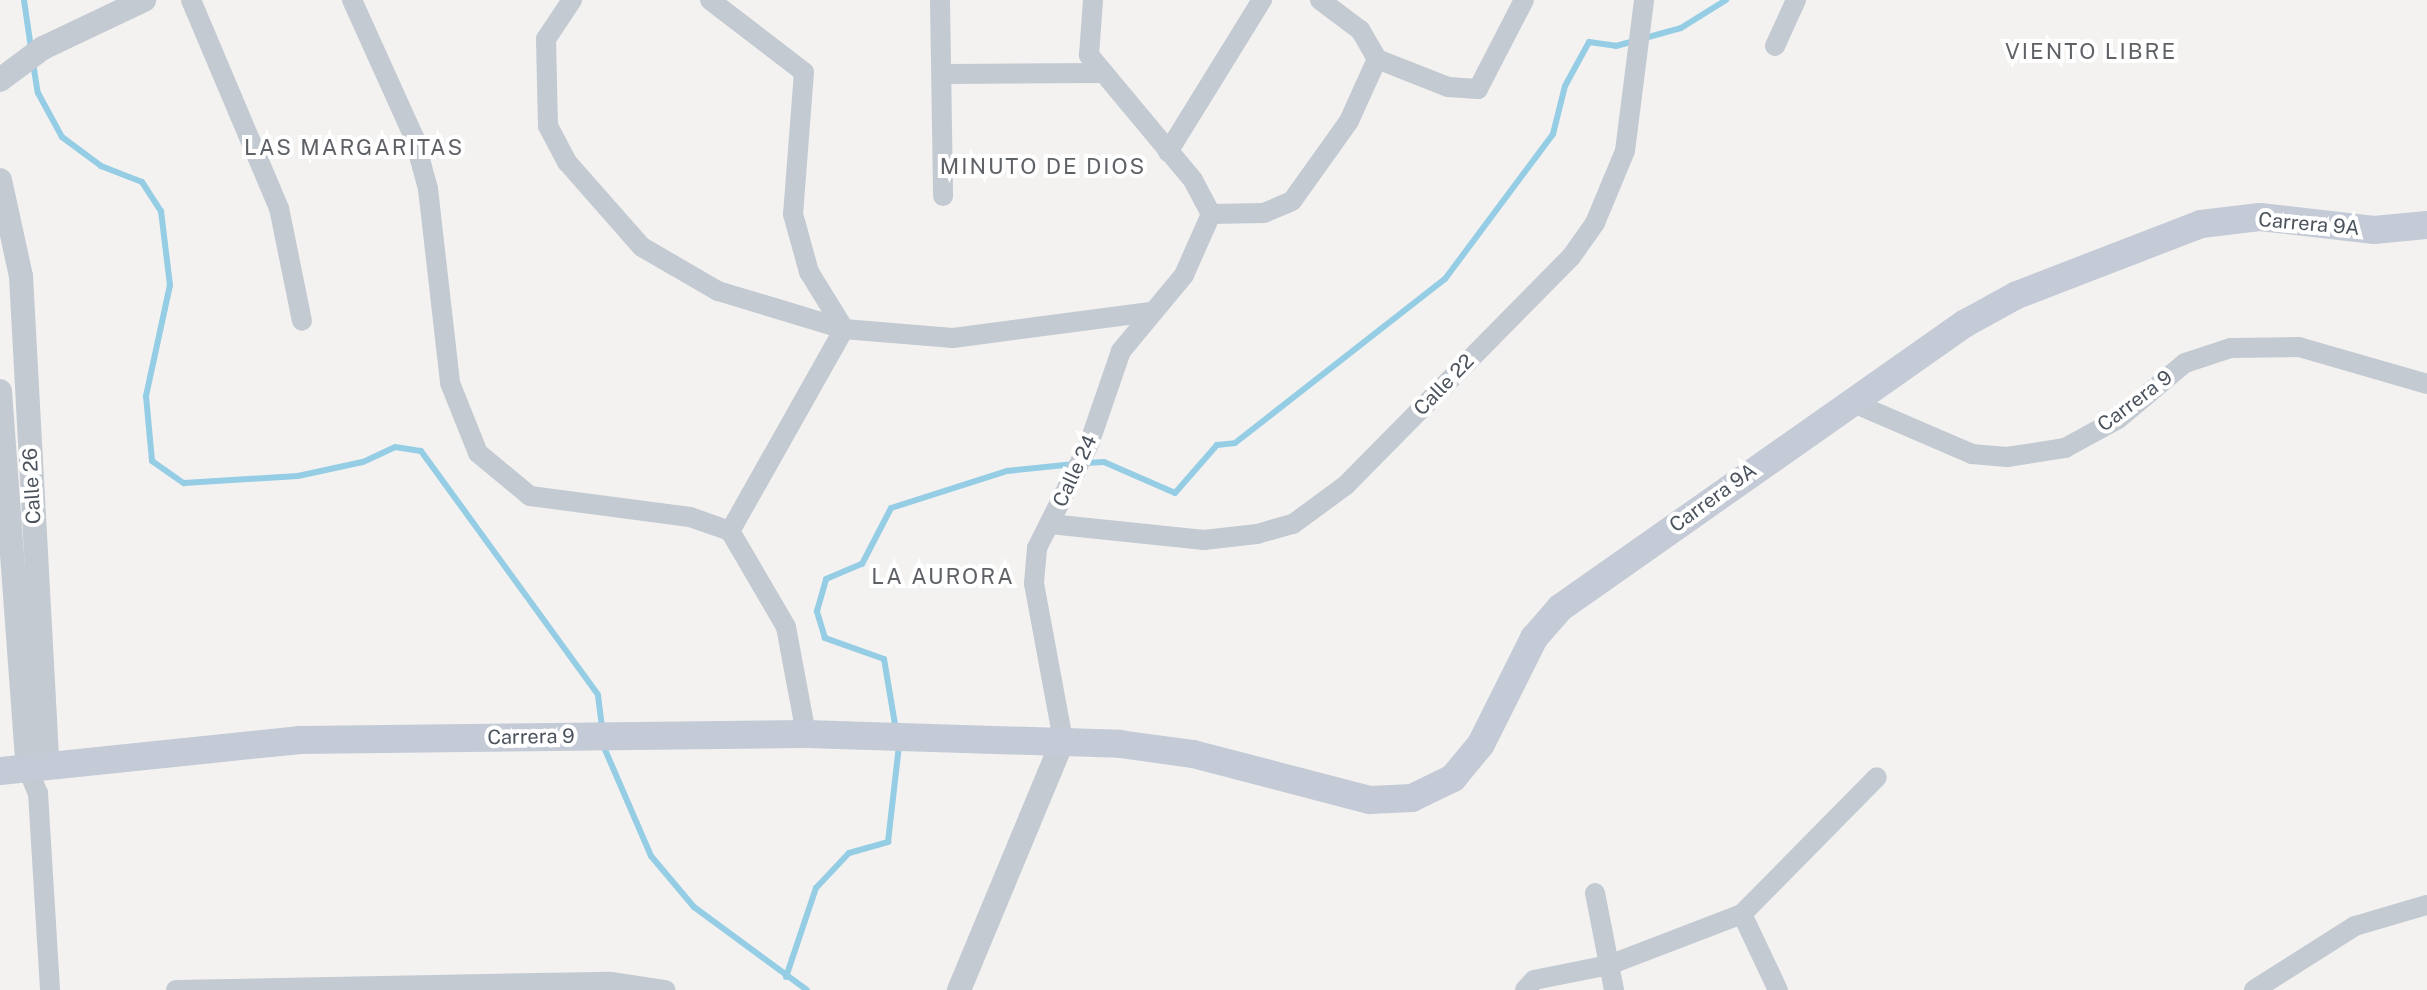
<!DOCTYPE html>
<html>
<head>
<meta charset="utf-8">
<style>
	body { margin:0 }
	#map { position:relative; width:2427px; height:990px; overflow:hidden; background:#f3f2f1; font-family:"Public Sans",sans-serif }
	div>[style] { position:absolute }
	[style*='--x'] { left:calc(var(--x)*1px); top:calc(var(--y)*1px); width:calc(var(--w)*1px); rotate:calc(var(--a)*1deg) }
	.stream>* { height:6px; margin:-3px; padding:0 3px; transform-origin:3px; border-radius:3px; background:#95cde5 }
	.minor>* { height:20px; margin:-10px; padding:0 10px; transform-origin:10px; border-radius:10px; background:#c3cad1 }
	.tertiary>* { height:24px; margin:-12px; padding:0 12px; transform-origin:12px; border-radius:12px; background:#c3cad1 }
	.secondary>* { height:28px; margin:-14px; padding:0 14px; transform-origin:14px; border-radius:14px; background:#c4cbd6 }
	span { translate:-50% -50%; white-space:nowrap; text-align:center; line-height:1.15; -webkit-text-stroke:8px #fff; paint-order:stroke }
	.street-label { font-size:20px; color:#4b535d }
	.neighbourhood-label { font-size:22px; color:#5e6166; letter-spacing:2px }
</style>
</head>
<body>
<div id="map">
	<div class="stream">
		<div style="--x:24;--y:0;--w:49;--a:81.7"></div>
		<div style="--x:33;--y:63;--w:30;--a:81"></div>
		<div style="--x:38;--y:93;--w:50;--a:61.4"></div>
		<div style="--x:62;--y:137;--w:49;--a:36.6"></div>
		<div style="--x:101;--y:166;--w:44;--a:21.3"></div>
		<div style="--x:142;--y:182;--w:35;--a:57"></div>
		<div style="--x:161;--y:211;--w:75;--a:83.1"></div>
		<div style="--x:170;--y:285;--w:114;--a:102.2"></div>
		<div style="--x:146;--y:396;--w:65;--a:84.7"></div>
		<div style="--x:152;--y:461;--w:39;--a:35"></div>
		<div style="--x:184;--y:483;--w:114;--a:-3.5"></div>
		<div style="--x:298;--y:476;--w:66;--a:-12.2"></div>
		<div style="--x:363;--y:462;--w:35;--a:-25"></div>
		<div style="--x:395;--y:447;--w:26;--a:9"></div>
		<div style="--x:421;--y:451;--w:301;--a:54"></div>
		<div style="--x:598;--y:695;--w:35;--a:83"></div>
		<div style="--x:1086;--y:463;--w:18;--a:-3"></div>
		<div style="--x:1104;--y:462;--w:77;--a:23.6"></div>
		<div style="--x:1175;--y:493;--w:64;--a:-48.8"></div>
		<div style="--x:1217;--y:445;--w:18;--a:-6"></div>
		<div style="--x:1235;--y:443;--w:266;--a:-38"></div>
		<div style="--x:1445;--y:279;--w:181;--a:-53.3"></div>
		<div style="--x:1553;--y:134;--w:49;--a:-76"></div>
		<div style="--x:1565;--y:86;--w:50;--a:-61.4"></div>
		<div style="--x:1589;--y:42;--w:27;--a:8"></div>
		<div style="--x:1616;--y:46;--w:67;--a:-15.5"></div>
		<div style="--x:1681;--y:28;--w:53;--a:-31.9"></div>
		<div style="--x:896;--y:730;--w:72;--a:-99.6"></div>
		<div style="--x:884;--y:659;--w:63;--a:-160.4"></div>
		<div style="--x:825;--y:638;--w:28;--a:-107"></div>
		<div style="--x:817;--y:611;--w:33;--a:-74"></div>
		<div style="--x:826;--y:579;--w:39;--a:-23"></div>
		<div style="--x:862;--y:564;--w:63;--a:-62.6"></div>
		<div style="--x:891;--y:508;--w:122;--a:-17.7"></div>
		<div style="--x:1007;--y:471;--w:68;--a:-5.9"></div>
		<div style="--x:603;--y:745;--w:121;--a:66.6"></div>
		<div style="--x:651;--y:856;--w:67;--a:49.9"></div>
		<div style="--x:694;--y:907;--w:140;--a:36.3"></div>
		<div style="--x:786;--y:977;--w:94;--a:-71.4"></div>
		<div style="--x:816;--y:888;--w:48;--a:-46.7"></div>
		<div style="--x:849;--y:853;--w:41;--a:-15.8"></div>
		<div style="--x:888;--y:842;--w:98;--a:-83.5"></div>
	</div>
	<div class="minor">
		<div style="--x:191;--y:0;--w:226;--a:67.1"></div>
		<div style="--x:279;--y:208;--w:115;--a:78.5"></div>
		<div style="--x:352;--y:0;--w:150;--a:65.7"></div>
		<div style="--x:414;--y:137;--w:54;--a:74.9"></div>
		<div style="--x:428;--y:189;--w:195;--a:83.5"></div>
		<div style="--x:450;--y:383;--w:75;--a:68.2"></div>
		<div style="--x:478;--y:453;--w:67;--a:39.6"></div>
		<div style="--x:530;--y:496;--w:161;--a:7.5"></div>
		<div style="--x:690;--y:517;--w:42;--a:19.3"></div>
		<div style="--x:730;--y:531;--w:111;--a:59.7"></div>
		<div style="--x:786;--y:627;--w:109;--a:79.4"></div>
		<div style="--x:572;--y:0;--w:47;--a:123.7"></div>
		<div style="--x:546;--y:39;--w:87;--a:88.7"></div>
		<div style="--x:548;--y:126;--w:41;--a:62.2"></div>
		<div style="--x:567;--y:162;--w:113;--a:48.6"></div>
		<div style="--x:642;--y:247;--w:88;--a:30.1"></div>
		<div style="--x:718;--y:291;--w:132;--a:16.8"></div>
		<div style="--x:844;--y:329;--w:109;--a:4.7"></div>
		<div style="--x:953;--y:338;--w:199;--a:-7.5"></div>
		<div style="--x:710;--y:0;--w:118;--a:37.5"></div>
		<div style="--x:804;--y:72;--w:142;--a:94.4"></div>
		<div style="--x:793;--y:214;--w:60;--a:74.6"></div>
		<div style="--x:809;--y:272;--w:67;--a:58.4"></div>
		<div style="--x:844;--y:329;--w:232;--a:119.4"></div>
		<div style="--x:940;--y:0;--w:196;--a:89.1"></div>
		<div style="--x:1775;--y:46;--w:51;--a:-65.5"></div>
		<div style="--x:1377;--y:59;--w:76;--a:21.5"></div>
		<div style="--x:1448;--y:87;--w:30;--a:4"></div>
		<div style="--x:1478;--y:89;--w:100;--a:-62.7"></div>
		<div style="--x:946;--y:74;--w:153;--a:-0.4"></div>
		<div style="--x:1168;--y:152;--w:179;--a:-58.3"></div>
		<div style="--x:1211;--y:214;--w:53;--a:-1.1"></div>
		<div style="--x:1264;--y:213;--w:30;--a:-23"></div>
		<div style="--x:1292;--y:201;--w:98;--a:-54.5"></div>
		<div style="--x:1349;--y:121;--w:68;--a:-65.7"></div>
		<div style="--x:1377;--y:59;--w:34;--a:-120"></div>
		<div style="--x:1360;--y:30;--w:50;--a:-143.1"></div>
		<div style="--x:1849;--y:401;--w:134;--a:23.3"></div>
		<div style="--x:1972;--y:454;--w:35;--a:5"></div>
		<div style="--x:2007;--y:457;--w:59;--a:-8.8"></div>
		<div style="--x:2065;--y:448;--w:60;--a:-28.7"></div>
		<div style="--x:2118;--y:419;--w:87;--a:-39.9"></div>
		<div style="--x:2185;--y:363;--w:48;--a:-18.1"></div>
		<div style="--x:2231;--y:348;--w:68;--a:-0.8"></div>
		<div style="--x:2299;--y:347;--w:133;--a:16.1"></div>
		<div style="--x:1050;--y:524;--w:155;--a:5.9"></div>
		<div style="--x:1204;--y:540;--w:53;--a:-6.5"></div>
		<div style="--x:1257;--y:534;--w:37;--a:-16"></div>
		<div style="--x:1293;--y:524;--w:66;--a:-36.3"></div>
		<div style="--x:1346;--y:485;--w:320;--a:-45.4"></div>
		<div style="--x:1571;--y:257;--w:42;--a:-54.8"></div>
		<div style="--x:1595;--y:223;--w:78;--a:-67.4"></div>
		<div style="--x:1625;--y:151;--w:152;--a:-82.8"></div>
		<div style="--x:1063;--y:740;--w:160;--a:-100.5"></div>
		<div style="--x:1034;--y:583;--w:35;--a:-85"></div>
		<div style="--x:1037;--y:548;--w:116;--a:-63.4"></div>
		<div style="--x:1089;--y:444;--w:98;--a:-71"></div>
		<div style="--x:1121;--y:351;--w:99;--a:-50.3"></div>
		<div style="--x:1184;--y:275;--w:67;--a:-66.1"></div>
		<div style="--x:1211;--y:214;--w:38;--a:-118"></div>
		<div style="--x:1193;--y:180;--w:163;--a:-129.8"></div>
		<div style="--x:1089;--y:55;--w:55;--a:-85.8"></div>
		<div style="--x:28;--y:770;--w:25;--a:67"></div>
		<div style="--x:38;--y:793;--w:197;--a:86.5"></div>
		<div style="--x:1595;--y:893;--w:99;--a:78.9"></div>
		<div style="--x:1742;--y:914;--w:84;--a:64.7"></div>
		<div style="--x:176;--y:990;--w:435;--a:-1.1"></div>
		<div style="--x:611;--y:982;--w:55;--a:8.4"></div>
		<div style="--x:1525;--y:990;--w:13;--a:-48"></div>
		<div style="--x:1534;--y:980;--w:76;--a:-11.3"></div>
		<div style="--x:1609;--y:965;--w:142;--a:-21"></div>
		<div style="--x:1742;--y:914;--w:192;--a:-45.4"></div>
		<div style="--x:2254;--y:990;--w:120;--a:-32.4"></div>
		<div style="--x:2355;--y:926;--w:75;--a:-16.3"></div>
	</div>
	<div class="tertiary">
		<div style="--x:0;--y:80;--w:54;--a:-36.7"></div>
		<div style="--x:43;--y:48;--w:112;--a:-25.4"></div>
		<div style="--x:0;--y:180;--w:98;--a:77.7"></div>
		<div style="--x:21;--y:276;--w:492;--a:86.9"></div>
		<div style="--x:0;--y:391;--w:380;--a:85.8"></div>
		<div style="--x:959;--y:990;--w:271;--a:-67.4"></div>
	</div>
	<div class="secondary">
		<div style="--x:0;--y:771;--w:302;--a:-5.9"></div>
		<div style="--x:300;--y:740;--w:506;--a:-0.68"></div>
		<div style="--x:806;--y:734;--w:314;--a:1.8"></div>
		<div style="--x:1120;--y:744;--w:74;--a:7.8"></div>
		<div style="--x:1193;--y:754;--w:183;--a:14.6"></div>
		<div style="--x:1370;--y:800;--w:42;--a:-2.7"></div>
		<div style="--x:1412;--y:798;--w:46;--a:-26"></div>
		<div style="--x:1453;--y:778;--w:44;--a:-50.5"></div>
		<div style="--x:1481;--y:744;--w:119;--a:-63.4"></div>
		<div style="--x:1534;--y:638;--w:40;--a:-49"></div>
		<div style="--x:1560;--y:608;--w:496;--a:-35.1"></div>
		<div style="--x:1966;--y:323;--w:58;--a:-28.8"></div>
		<div style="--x:2017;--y:295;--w:197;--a:-21.1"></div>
		<div style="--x:2201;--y:224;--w:59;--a:-6.8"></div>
		<div style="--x:2260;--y:217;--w:115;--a:6.5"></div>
		<div style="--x:2374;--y:230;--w:53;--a:-5.4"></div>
	</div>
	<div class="street-label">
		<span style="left:2309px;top:224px;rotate:5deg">Carrera 9A</span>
		<span style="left:1444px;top:385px;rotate:-46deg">Calle 22</span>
		<span style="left:2135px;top:401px;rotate:-37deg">Carrera 9</span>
		<span style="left:1075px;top:471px;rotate:-65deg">Calle 24</span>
		<span style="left:32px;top:486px;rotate:-93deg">Calle 26</span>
		<span style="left:1713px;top:498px;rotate:-36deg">Carrera 9A</span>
		<span style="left:531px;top:737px;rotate:-1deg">Carrera 9</span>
	</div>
	<div class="neighbourhood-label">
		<span style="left:2091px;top:52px">VIENTO LIBRE</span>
		<span style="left:354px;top:148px">LAS MARGARITAS</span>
		<span style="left:1043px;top:167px">MINUTO DE DIOS</span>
		<span style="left:943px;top:577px">LA AURORA</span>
	</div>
</div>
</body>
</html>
